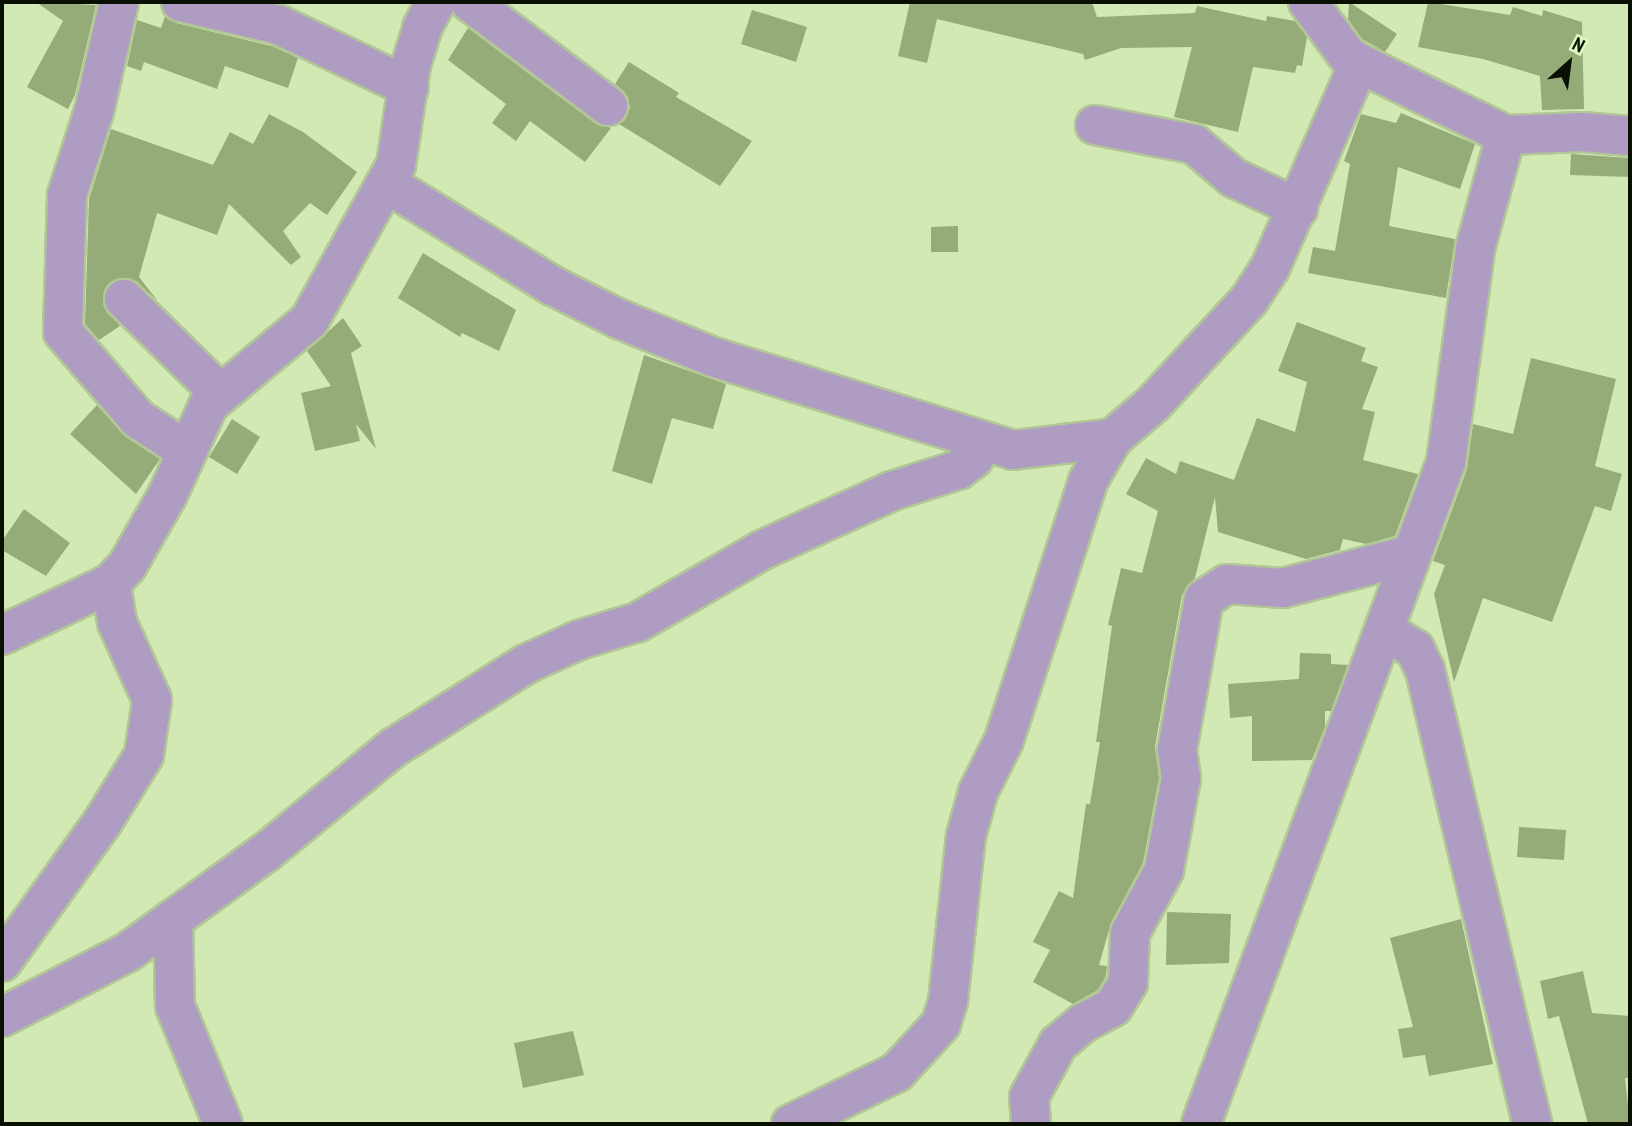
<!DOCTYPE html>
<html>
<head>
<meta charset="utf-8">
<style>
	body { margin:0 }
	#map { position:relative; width:1632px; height:1126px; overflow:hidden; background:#d2e9b3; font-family:"PT Sans Narrow",sans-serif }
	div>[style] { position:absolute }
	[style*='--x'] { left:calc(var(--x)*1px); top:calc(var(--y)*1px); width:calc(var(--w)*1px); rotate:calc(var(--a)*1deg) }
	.building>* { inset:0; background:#96ac78 }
	.roads { filter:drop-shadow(2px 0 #b2c697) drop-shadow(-2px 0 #b2c697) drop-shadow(0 2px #b2c697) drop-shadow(0 -2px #b2c697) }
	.minor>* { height:38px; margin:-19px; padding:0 19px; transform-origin:19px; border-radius:19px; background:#af9cc3 }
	span { translate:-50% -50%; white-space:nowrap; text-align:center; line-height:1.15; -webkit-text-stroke:5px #dff7c0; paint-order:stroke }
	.frame { position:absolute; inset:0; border:4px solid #091001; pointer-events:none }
	.north { position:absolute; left:1534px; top:28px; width:70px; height:70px; -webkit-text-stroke:5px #dff7c0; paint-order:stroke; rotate:28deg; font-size:19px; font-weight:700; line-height:28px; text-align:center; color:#091001 }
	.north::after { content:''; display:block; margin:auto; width:24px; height:32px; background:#091001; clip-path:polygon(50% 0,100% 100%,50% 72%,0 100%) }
</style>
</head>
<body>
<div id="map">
	<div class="building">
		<div style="clip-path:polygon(36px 2px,96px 5px,75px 95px,68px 109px,27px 87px,63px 21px)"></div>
		<div style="clip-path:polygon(910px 2px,1092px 2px,1097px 17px,1195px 13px,1197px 6px,1266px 21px,1267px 16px,1295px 21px,1307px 37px,1302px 66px,1297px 65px,1295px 73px,1253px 67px,1238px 132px,1174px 117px,1192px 47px,1121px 48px,1085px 60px,1083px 54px,937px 19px,927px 63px,898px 56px)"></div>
		<div style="clip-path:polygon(1349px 2px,1397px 34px,1385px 52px,1362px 39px,1348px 19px)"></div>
		<div style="clip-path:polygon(1428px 2px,1510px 15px,1513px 7px,1542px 16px,1543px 10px,1582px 22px,1584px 109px,1542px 110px,1540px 76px,1483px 59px,1418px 47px)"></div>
		<div style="clip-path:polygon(752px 10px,807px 27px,796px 62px,741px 44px)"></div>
		<div style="clip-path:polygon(165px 16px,176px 23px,272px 46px,298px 58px,288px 88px,225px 66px,217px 89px,144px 62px,141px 71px,127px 66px,137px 20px,161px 28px)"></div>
		<div style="clip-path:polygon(468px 28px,595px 123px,611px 128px,585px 162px,530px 121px,516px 141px,492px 123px,506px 104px,448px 60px)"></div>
		<div style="clip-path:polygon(629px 62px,679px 93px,676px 97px,752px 141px,720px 186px,619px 124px,630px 108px,628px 97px,615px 84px)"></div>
		<div style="clip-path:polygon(1401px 113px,1475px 144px,1460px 189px,1398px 167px,1389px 226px,1455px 239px,1446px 298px,1308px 273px,1313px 247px,1335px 251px,1350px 164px,1344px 161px,1361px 114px,1396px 123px)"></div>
		<div style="clip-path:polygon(269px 114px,303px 132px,357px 172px,327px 215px,310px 203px,283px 231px,301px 257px,291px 265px,229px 204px,217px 235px,157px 213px,139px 277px,157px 300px,130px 278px,109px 283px,103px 304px,120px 326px,99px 340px,85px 324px,89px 199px,111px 129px,213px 165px,230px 132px,253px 144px)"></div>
		<div style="clip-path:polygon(1571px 154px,1630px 158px,1630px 177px,1570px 175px)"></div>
		<div style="clip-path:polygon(958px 226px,958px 252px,931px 252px,931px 227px)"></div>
		<div style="clip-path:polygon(423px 253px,516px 310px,499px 351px,462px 333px,460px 337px,398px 298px)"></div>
		<div style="clip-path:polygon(343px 318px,362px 346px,351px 353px,376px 449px,356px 424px,360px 441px,315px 451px,301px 393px,331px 386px,307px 351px)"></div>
		<div style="clip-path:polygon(1297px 322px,1366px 348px,1361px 361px,1378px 367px,1362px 409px,1375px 412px,1363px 460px,1418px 474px,1395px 536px,1366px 544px,1343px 539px,1340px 550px,1306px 559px,1218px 532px,1215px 497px,1195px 578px,1182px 595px,1155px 746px,1159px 778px,1143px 863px,1111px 923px,1099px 965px,1107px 966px,1106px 976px,1098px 990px,1073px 1004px,1033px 982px,1050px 950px,1033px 942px,1059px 891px,1073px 898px,1086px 804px,1090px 804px,1100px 742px,1096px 742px,1112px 626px,1108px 625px,1121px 568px,1142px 573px,1158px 511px,1126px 494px,1146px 458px,1176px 474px,1180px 461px,1234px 480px,1257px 418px,1295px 432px,1307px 382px,1278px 371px)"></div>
		<div style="clip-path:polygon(644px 355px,726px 384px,713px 429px,672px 418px,652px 484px,612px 471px)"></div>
		<div style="clip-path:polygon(1531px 358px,1616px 379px,1595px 466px,1622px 474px,1611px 511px,1595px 506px,1552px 622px,1483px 598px,1454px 682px,1434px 594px,1445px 565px,1433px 561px,1467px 469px,1473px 424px,1513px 434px)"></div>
		<div style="clip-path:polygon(97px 405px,126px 437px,160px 459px,136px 494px,70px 434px)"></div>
		<div style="clip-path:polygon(232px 419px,260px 437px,237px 474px,209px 457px)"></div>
		<div style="clip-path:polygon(24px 509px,70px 543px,46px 576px,2px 550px,2px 541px)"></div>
		<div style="clip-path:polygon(1300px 653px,1331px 654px,1331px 664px,1348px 665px,1331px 711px,1325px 711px,1325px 727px,1312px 760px,1252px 761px,1252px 716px,1230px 718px,1228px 684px,1299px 679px)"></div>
		<div style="clip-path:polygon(1519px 827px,1566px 830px,1564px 860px,1517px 857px)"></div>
		<div style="clip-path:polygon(1167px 912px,1231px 914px,1229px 963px,1166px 965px)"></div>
		<div style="clip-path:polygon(1461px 919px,1493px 1064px,1429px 1076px,1425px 1055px,1403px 1058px,1398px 1029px,1413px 1027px,1390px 938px)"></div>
		<div style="clip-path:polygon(1583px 971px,1592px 1013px,1630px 1016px,1630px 1078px,1625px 1078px,1630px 1124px,1588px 1124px,1559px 1016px,1548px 1019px,1540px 981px)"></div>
		<div style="clip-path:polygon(573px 1031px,584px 1075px,523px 1088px,514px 1043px)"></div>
	</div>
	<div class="roads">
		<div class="minor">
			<div style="--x:119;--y:2;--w:112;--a:102.9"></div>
			<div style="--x:94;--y:111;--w:88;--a:107.8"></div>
			<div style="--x:67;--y:195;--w:137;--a:91.7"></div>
			<div style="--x:63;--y:332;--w:115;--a:49.2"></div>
			<div style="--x:138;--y:419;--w:59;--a:33.1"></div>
			<div style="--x:181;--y:2;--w:101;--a:13.2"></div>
			<div style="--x:279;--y:25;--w:144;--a:25.5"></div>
			<div style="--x:470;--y:2;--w:173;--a:37"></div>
			<div style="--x:1308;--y:2;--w:66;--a:53.7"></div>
			<div style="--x:1347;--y:55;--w:14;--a:34"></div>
			<div style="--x:1359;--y:63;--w:164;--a:26.1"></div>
			<div style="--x:1506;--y:135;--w:76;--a:-2.3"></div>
			<div style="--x:1582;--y:132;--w:48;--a:4.8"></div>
			<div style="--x:1095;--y:125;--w:101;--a:10.9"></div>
			<div style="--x:1194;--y:144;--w:52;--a:40.4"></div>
			<div style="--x:1234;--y:178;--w:71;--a:25.1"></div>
			<div style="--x:386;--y:183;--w:196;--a:31.7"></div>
			<div style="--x:553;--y:286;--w:74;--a:26.6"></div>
			<div style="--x:619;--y:319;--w:101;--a:22"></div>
			<div style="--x:713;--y:357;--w:314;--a:17.2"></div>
			<div style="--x:1013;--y:450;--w:101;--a:-6.8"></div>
			<div style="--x:124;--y:299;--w:133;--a:44.4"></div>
			<div style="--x:1384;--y:630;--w:36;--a:32"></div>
			<div style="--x:1415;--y:649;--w:23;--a:65"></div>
			<div style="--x:1425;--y:670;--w:466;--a:76.7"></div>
			<div style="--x:2;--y:635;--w:121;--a:-25.5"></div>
			<div style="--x:111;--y:583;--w:23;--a:-47"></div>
			<div style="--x:127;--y:566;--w:81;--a:-60.3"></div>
			<div style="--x:167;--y:496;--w:101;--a:-65.5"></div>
			<div style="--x:209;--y:404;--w:130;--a:-39.7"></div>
			<div style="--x:309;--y:321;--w:179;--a:-60.9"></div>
			<div style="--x:396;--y:165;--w:101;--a:-81.5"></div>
			<div style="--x:411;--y:65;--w:39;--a:-73"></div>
			<div style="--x:422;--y:28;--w:30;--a:-62"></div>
			<div style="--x:173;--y:919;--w:87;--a:88.7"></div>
			<div style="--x:175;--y:1006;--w:127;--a:67.9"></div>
			<div style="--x:2;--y:962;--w:171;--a:-54.3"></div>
			<div style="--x:102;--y:823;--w:80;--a:-58.3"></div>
			<div style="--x:144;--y:755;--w:56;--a:-81.7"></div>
			<div style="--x:152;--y:700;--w:85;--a:-114.2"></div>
			<div style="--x:117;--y:622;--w:39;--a:-99"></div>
			<div style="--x:2;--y:1017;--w:142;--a:-27.3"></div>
			<div style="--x:128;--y:952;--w:169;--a:-35.9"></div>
			<div style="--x:265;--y:853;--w:166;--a:-39.4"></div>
			<div style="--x:393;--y:748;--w:157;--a:-32.3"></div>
			<div style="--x:526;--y:664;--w:58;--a:-24.4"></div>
			<div style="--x:579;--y:640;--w:62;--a:-17"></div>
			<div style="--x:638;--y:622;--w:143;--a:-30.1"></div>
			<div style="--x:762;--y:550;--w:143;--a:-24.4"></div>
			<div style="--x:892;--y:491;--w:69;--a:-17.7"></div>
			<div style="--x:958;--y:470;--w:20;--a:-37"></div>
			<div style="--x:974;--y:458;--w:16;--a:-68"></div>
			<div style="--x:791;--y:1124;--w:118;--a:-26.1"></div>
			<div style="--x:897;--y:1072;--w:65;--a:-47.5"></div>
			<div style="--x:941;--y:1024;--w:24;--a:-73"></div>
			<div style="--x:948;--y:1001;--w:166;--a:-83.8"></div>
			<div style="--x:966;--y:836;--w:46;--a:-74.7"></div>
			<div style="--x:978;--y:792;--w:58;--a:-63.4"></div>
			<div style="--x:1004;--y:740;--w:272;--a:-72"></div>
			<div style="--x:1088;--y:481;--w:50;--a:-59.8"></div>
			<div style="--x:1113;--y:438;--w:52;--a:-40.4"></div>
			<div style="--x:1153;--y:404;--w:142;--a:-47.3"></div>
			<div style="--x:1249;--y:300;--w:38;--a:-57"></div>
			<div style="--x:1270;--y:268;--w:223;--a:-66.5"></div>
			<div style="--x:1031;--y:1124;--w:27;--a:-94"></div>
			<div style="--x:1029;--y:1097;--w:60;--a:-61.3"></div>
			<div style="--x:1058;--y:1044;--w:33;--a:-40"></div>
			<div style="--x:1083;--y:1023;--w:34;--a:-28"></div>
			<div style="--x:1113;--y:1007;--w:28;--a:-58"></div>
			<div style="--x:1128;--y:983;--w:50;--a:-87.7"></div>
			<div style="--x:1130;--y:933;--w:72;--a:-61.6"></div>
			<div style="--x:1164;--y:870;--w:94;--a:-79.5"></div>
			<div style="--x:1181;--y:778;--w:28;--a:-98"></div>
			<div style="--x:1177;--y:750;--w:153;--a:-79.9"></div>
			<div style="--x:1204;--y:599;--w:27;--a:-33"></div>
			<div style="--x:1227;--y:584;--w:56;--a:4.1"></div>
			<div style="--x:1283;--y:588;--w:130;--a:-14.7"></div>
			<div style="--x:1201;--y:1124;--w:706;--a:-69.69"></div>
			<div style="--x:1446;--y:462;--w:215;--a:-82.2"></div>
			<div style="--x:1475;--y:249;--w:118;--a:-74.8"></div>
		</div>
	</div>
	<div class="frame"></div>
	<div class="north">N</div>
</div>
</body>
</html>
